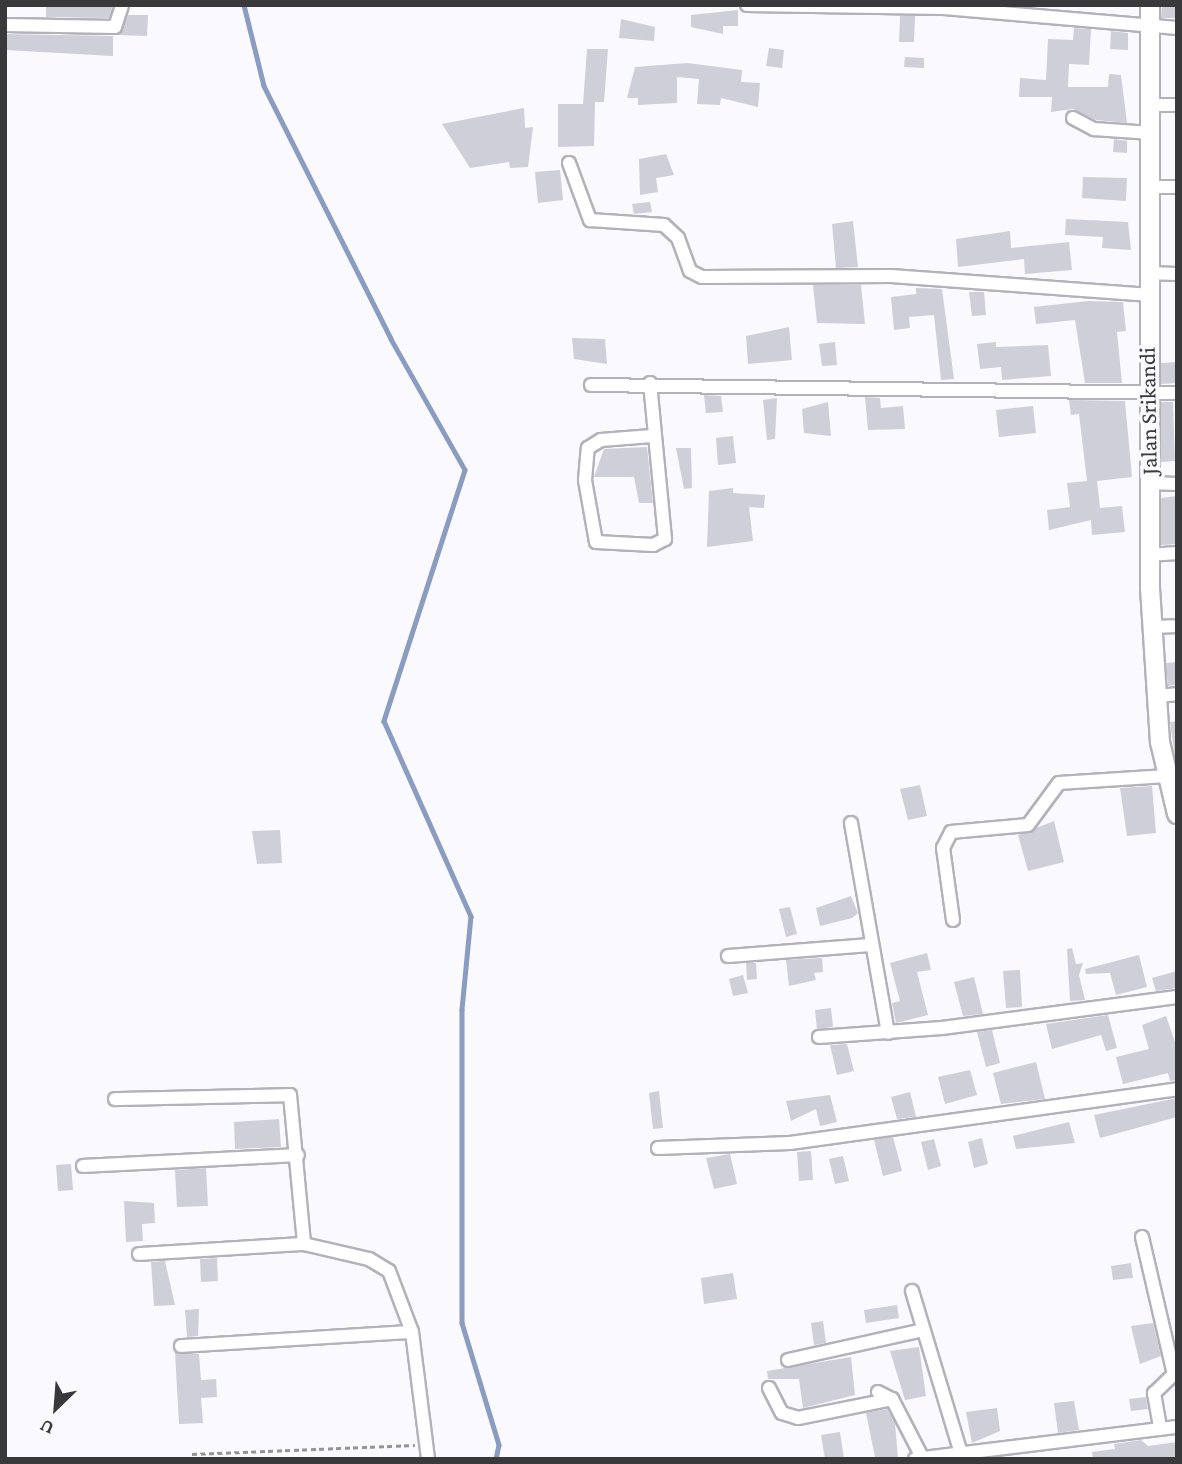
<!DOCTYPE html>
<html>
<head>
<meta charset="utf-8">
<style>
	body { margin:0 }
	#map { position:relative; width:1182px; height:1464px; overflow:hidden; background:#faf9fe; font-family:"Crimson Pro",serif }
	div>[style] { position:absolute }
	[style*='--x'] { left:calc(var(--x)*1px); top:calc(var(--y)*1px); width:calc(var(--w)*1px); rotate:calc(var(--a)*1deg) }
	.stream>* { height:4.5px; margin:-2.25px; padding:0 2.25px; transform-origin:2.25px; border-radius:2.25px; background:#8a9cc0 }
	.building>* { inset:0; background:#cecfd8 }
	.path>* { height:2.5px; margin-top:-1.25px; transform-origin:0; background:repeating-linear-gradient(90deg,#949397 0 5px,transparent 0 8.5px) }
	.roads { filter:drop-shadow(2px 0 #b4b1ba) drop-shadow(-2px 0 #b4b1ba) drop-shadow(0 2px #b4b1ba) drop-shadow(0 -2px #b4b1ba) }
	.street>* { height:12px; margin:-6px; padding:0 6px; transform-origin:6px; border-radius:6px; background:#fff }
	.secondary>* { height:18px; margin:-9px; padding:0 9px; transform-origin:9px; border-radius:9px; background:#fff }
	span { translate:-50% -50%; white-space:nowrap; text-align:center; line-height:1.15; -webkit-text-stroke:7px #faf9fe; paint-order:stroke }
	.street-label { font-size:23px; color:#39383b }
	.frame { position:absolute; inset:0; border:7px solid #39383b; pointer-events:none }
	.north { position:absolute; left:21px; top:1373px; width:70px; height:70px; -webkit-text-stroke:5px #faf9fe; paint-order:stroke; rotate:205deg; font-size:19px; font-weight:700; line-height:28px; text-align:center; color:#39383b }
	.north::after { content:''; display:block; margin:auto; width:24px; height:32px; background:#39383b; clip-path:polygon(50% 0,100% 100%,50% 72%,0 100%) }
</style>
</head>
<body>
<div id="map">
	<div class="stream">
		<div style="--x:244;--y:5;--w:83;--a:76.1"></div>
		<div style="--x:264;--y:86;--w:283;--a:63.3"></div>
		<div style="--x:391;--y:339;--w:150;--a:60.5"></div>
		<div style="--x:465;--y:470;--w:264;--a:107.9"></div>
		<div style="--x:384;--y:721;--w:214;--a:66"></div>
		<div style="--x:471;--y:916;--w:94;--a:95.5"></div>
		<div style="--x:462;--y:1010;--w:313;--a:90"></div>
		<div style="--x:462;--y:1323;--w:127;--a:73.1"></div>
		<div style="--x:499;--y:1445;--w:14;--a:102"></div>
	</div>
	<div class="building">
		<div style="clip-path:polygon(46px 5px,113px 5px,109px 18px,46px 17px)"></div>
		<div style="clip-path:polygon(1162px 5px,1177px 5px,1177px 18px,1161px 18px)"></div>
		<div style="clip-path:polygon(738px 10px,738px 26px,723px 26px,723px 34px,691px 27px,691px 15px)"></div>
		<div style="clip-path:polygon(128px 15px,148px 15px,147px 36px,118px 35px)"></div>
		<div style="clip-path:polygon(900px 16px,915px 16px,914px 42px,899px 42px)"></div>
		<div style="clip-path:polygon(621px 19px,655px 27px,654px 41px,619px 38px)"></div>
		<div style="clip-path:polygon(1074px 28px,1091px 29px,1089px 65px,1069px 64px,1068px 87px,1108px 87px,1109px 74px,1121px 75px,1127px 123px,1096px 120px,1073px 109px,1051px 112px,1052px 97px,1019px 97px,1020px 78px,1046px 80px,1048px 39px,1073px 40px)"></div>
		<div style="clip-path:polygon(1111px 31px,1128px 33px,1128px 50px,1110px 49px)"></div>
		<div style="clip-path:polygon(5px 34px,113px 36px,113px 56px,5px 50px)"></div>
		<div style="clip-path:polygon(769px 48px,784px 50px,782px 68px,766px 66px)"></div>
		<div style="clip-path:polygon(587px 49px,608px 49px,604px 102px,595px 102px,594px 146px,558px 147px,558px 104px,583px 104px)"></div>
		<div style="clip-path:polygon(905px 57px,924px 58px,924px 68px,904px 67px)"></div>
		<div style="clip-path:polygon(687px 63px,742px 70px,741px 82px,760px 83px,758px 107px,721px 98px,720px 105px,697px 104px,699px 79px,677px 77px,677px 103px,638px 105px,638px 98px,627px 98px,635px 67px)"></div>
		<div style="clip-path:polygon(524px 108px,525px 128px,533px 127px,528px 167px,510px 168px,509px 162px,470px 168px,442px 124px)"></div>
		<div style="clip-path:polygon(1114px 139px,1127px 141px,1127px 153px,1113px 152px)"></div>
		<div style="clip-path:polygon(666px 154px,674px 175px,656px 178px,658px 192px,640px 195px,639px 159px)"></div>
		<div style="clip-path:polygon(560px 170px,563px 200px,538px 203px,535px 172px)"></div>
		<div style="clip-path:polygon(1083px 177px,1127px 178px,1126px 201px,1082px 198px)"></div>
		<div style="clip-path:polygon(650px 202px,652px 212px,634px 214px,632px 204px)"></div>
		<div style="clip-path:polygon(1066px 219px,1128px 222px,1131px 250px,1102px 248px,1103px 237px,1065px 235px)"></div>
		<div style="clip-path:polygon(853px 221px,858px 267px,836px 268px,832px 224px)"></div>
		<div style="clip-path:polygon(1010px 231px,1011px 248px,1069px 242px,1072px 270px,1025px 274px,1024px 259px,958px 267px,956px 239px)"></div>
		<div style="clip-path:polygon(813px 285px,861px 285px,865px 324px,817px 323px)"></div>
		<div style="clip-path:polygon(916px 288px,942px 289px,954px 379px,941px 380px,934px 315px,909px 317px,910px 328px,894px 330px,891px 297px,916px 294px)"></div>
		<div style="clip-path:polygon(969px 292px,984px 292px,986px 315px,972px 316px)"></div>
		<div style="clip-path:polygon(1088px 301px,1123px 302px,1126px 331px,1117px 332px,1122px 383px,1085px 383px,1075px 320px,1036px 324px,1034px 307px)"></div>
		<div style="clip-path:polygon(789px 327px,792px 360px,748px 364px,746px 336px)"></div>
		<div style="clip-path:polygon(572px 338px,605px 339px,607px 364px,574px 359px)"></div>
		<div style="clip-path:polygon(835px 342px,837px 365px,822px 366px,819px 344px)"></div>
		<div style="clip-path:polygon(996px 342px,996px 347px,1048px 345px,1051px 376px,1002px 380px,1001px 367px,980px 369px,977px 344px)"></div>
		<div style="clip-path:polygon(1177px 362px,1177px 383px,1161px 384px,1161px 363px)"></div>
		<div style="clip-path:polygon(704px 395px,721px 396px,723px 412px,706px 413px)"></div>
		<div style="clip-path:polygon(865px 397px,880px 398px,881px 408px,903px 406px,905px 429px,868px 430px)"></div>
		<div style="clip-path:polygon(777px 398px,775px 439px,767px 440px,763px 400px)"></div>
		<div style="clip-path:polygon(1069px 400px,1125px 401px,1132px 477px,1097px 481px,1100px 508px,1122px 506px,1125px 532px,1092px 535px,1091px 520px,1049px 530px,1047px 510px,1070px 507px,1067px 483px,1087px 481px,1079px 414px,1071px 415px)"></div>
		<div style="clip-path:polygon(828px 402px,831px 436px,804px 433px,802px 409px)"></div>
		<div style="clip-path:polygon(1161px 402px,1173px 402px,1175px 461px,1161px 462px)"></div>
		<div style="clip-path:polygon(1033px 406px,1036px 433px,999px 437px,996px 410px)"></div>
		<div style="clip-path:polygon(733px 436px,736px 463px,718px 465px,716px 438px)"></div>
		<div style="clip-path:polygon(647px 447px,653px 503px,639px 503px,634px 477px,594px 477px,604px 449px)"></div>
		<div style="clip-path:polygon(676px 448px,691px 448px,692px 488px,684px 489px)"></div>
		<div style="clip-path:polygon(733px 488px,733px 493px,765px 495px,764px 508px,749px 507px,753px 541px,707px 547px,709px 491px)"></div>
		<div style="clip-path:polygon(1177px 496px,1177px 544px,1161px 545px,1161px 498px)"></div>
		<div style="clip-path:polygon(1177px 662px,1177px 685px,1168px 686px,1166px 663px)"></div>
		<div style="clip-path:polygon(1177px 721px,1177px 757px,1175px 757px,1170px 722px)"></div>
		<div style="clip-path:polygon(920px 785px,927px 816px,908px 820px,900px 789px)"></div>
		<div style="clip-path:polygon(1152px 786px,1156px 833px,1127px 836px,1120px 788px)"></div>
		<div style="clip-path:polygon(1054px 821px,1064px 862px,1028px 871px,1018px 835px)"></div>
		<div style="clip-path:polygon(280px 830px,282px 863px,257px 864px,252px 831px)"></div>
		<div style="clip-path:polygon(851px 896px,858px 913px,852px 918px,820px 926px,816px 908px)"></div>
		<div style="clip-path:polygon(790px 907px,797px 934px,786px 937px,779px 909px)"></div>
		<div style="clip-path:polygon(1072px 948px,1076px 964px,1083px 963px,1079px 975px,1085px 1000px,1070px 1001px,1067px 949px)"></div>
		<div style="clip-path:polygon(927px 953px,931px 970px,917px 972px,928px 1015px,896px 1023px,892px 1003px,900px 1001px,890px 963px)"></div>
		<div style="clip-path:polygon(1139px 955px,1147px 987px,1116px 995px,1110px 973px,1086px 974px,1085px 969px)"></div>
		<div style="clip-path:polygon(822px 958px,823px 972px,814px 973px,816px 980px,789px 986px,786px 960px)"></div>
		<div style="clip-path:polygon(746px 963px,756px 963px,757px 979px,747px 980px)"></div>
		<div style="clip-path:polygon(1020px 970px,1022px 1007px,1006px 1008px,1003px 971px)"></div>
		<div style="clip-path:polygon(1177px 971px,1177px 988px,1156px 991px,1152px 978px)"></div>
		<div style="clip-path:polygon(743px 975px,748px 993px,733px 996px,729px 979px)"></div>
		<div style="clip-path:polygon(974px 977px,983px 1014px,963px 1016px,954px 982px)"></div>
		<div style="clip-path:polygon(831px 1008px,833px 1027px,817px 1029px,815px 1010px)"></div>
		<div style="clip-path:polygon(1108px 1015px,1117px 1048px,1106px 1051px,1101px 1035px,1052px 1049px,1046px 1024px)"></div>
		<div style="clip-path:polygon(1166px 1016px,1177px 1048px,1177px 1080px,1170px 1081px,1168px 1073px,1123px 1084px,1116px 1057px,1149px 1049px,1142px 1025px)"></div>
		<div style="clip-path:polygon(992px 1030px,1000px 1063px,986px 1067px,977px 1032px)"></div>
		<div style="clip-path:polygon(847px 1044px,854px 1071px,837px 1075px,830px 1045px)"></div>
		<div style="clip-path:polygon(1036px 1062px,1045px 1099px,1001px 1104px,993px 1073px)"></div>
		<div style="clip-path:polygon(970px 1070px,977px 1095px,945px 1104px,938px 1077px)"></div>
		<div style="clip-path:polygon(659px 1091px,663px 1128px,653px 1129px,649px 1093px)"></div>
		<div style="clip-path:polygon(910px 1092px,916px 1117px,897px 1119px,891px 1097px)"></div>
		<div style="clip-path:polygon(830px 1095px,837px 1122px,820px 1126px,816px 1109px,791px 1121px,786px 1101px)"></div>
		<div style="clip-path:polygon(1177px 1098px,1177px 1117px,1100px 1138px,1094px 1115px)"></div>
		<div style="clip-path:polygon(279px 1119px,281px 1147px,235px 1149px,234px 1122px)"></div>
		<div style="clip-path:polygon(1069px 1122px,1075px 1143px,1016px 1149px,1013px 1136px)"></div>
		<div style="clip-path:polygon(893px 1137px,902px 1171px,883px 1176px,874px 1140px)"></div>
		<div style="clip-path:polygon(982px 1138px,988px 1164px,974px 1168px,968px 1142px)"></div>
		<div style="clip-path:polygon(934px 1139px,941px 1166px,928px 1170px,921px 1142px)"></div>
		<div style="clip-path:polygon(811px 1151px,813px 1180px,799px 1181px,797px 1152px)"></div>
		<div style="clip-path:polygon(730px 1154px,737px 1184px,714px 1189px,706px 1158px)"></div>
		<div style="clip-path:polygon(843px 1156px,849px 1181px,835px 1184px,829px 1159px)"></div>
		<div style="clip-path:polygon(71px 1164px,73px 1190px,58px 1191px,56px 1165px)"></div>
		<div style="clip-path:polygon(206px 1168px,208px 1206px,177px 1207px,175px 1170px)"></div>
		<div style="clip-path:polygon(124px 1201px,154px 1203px,155px 1223px,142px 1224px,143px 1241px,126px 1242px)"></div>
		<div style="clip-path:polygon(217px 1258px,218px 1281px,201px 1282px,200px 1259px)"></div>
		<div style="clip-path:polygon(165px 1261px,175px 1305px,154px 1306px,151px 1262px)"></div>
		<div style="clip-path:polygon(1131px 1263px,1133px 1278px,1113px 1280px,1111px 1266px)"></div>
		<div style="clip-path:polygon(733px 1273px,737px 1299px,704px 1304px,701px 1278px)"></div>
		<div style="clip-path:polygon(897px 1305px,899px 1318px,866px 1323px,864px 1310px)"></div>
		<div style="clip-path:polygon(199px 1309px,198px 1336px,187px 1337px,185px 1310px)"></div>
		<div style="clip-path:polygon(823px 1321px,826px 1343px,814px 1345px,811px 1323px)"></div>
		<div style="clip-path:polygon(1153px 1323px,1161px 1356px,1140px 1364px,1131px 1326px)"></div>
		<div style="clip-path:polygon(919px 1347px,926px 1396px,905px 1400px,890px 1351px)"></div>
		<div style="clip-path:polygon(175px 1352px,199px 1354px,201px 1380px,216px 1379px,217px 1397px,201px 1398px,203px 1423px,179px 1424px)"></div>
		<div style="clip-path:polygon(851px 1357px,855px 1395px,803px 1408px,799px 1379px,768px 1379px,767px 1371px)"></div>
		<div style="clip-path:polygon(1146px 1397px,1148px 1409px,1131px 1411px,1129px 1399px)"></div>
		<div style="clip-path:polygon(1074px 1401px,1079px 1430px,1058px 1433px,1054px 1403px)"></div>
		<div style="clip-path:polygon(997px 1408px,1000px 1431px,972px 1443px,966px 1412px)"></div>
		<div style="clip-path:polygon(887px 1409px,895px 1423px,898px 1458px,892px 1459px,875px 1457px,866px 1413px)"></div>
		<div style="clip-path:polygon(840px 1432px,844px 1459px,825px 1459px,821px 1435px)"></div>
		<div style="clip-path:polygon(1141px 1440px,1148px 1446px,1177px 1442px,1177px 1459px,1093px 1459px,1092px 1452px,1115px 1449px,1114px 1444px)"></div>
	</div>
	<div class="path">
		<div style="--x:192;--y:1454;--w:223;--a:-2.3"></div>
	</div>
	<div class="roads">
		<div class="street">
			<div style="--x:747;--y:5;--w:197;--a:0.9"></div>
			<div style="--x:944;--y:8;--w:234;--a:4.9"></div>
			<div style="--x:5;--y:25;--w:110;--a:1"></div>
			<div style="--x:115;--y:27;--w:23;--a:-72"></div>
			<div style="--x:1149;--y:105;--w:28;--a:0"></div>
			<div style="--x:1073;--y:118;--w:24;--a:28"></div>
			<div style="--x:1094;--y:129;--w:57;--a:4"></div>
			<div style="--x:569;--y:163;--w:61;--a:69.8"></div>
			<div style="--x:590;--y:220;--w:74;--a:3.9"></div>
			<div style="--x:664;--y:225;--w:19;--a:43"></div>
			<div style="--x:678;--y:238;--w:35;--a:70"></div>
			<div style="--x:690;--y:271;--w:13;--a:27"></div>
			<div style="--x:702;--y:277;--w:189;--a:-0.3"></div>
			<div style="--x:891;--y:276;--w:257;--a:4.2"></div>
			<div style="--x:1152;--y:187;--w:25;--a:0"></div>
			<div style="--x:1147;--y:273;--w:30;--a:2"></div>
			<div style="--x:650;--y:383;--w:157;--a:84.5"></div>
			<div style="--x:665;--y:539;--w:13;--a:153"></div>
			<div style="--x:653;--y:545;--w:57;--a:-177"></div>
			<div style="--x:596;--y:542;--w:63;--a:-100.1"></div>
			<div style="--x:585;--y:480;--w:32;--a:-85"></div>
			<div style="--x:588;--y:448;--w:15;--a:-32"></div>
			<div style="--x:601;--y:440;--w:51;--a:-4.5"></div>
			<div style="--x:591;--y:385;--w:586;--a:0.78"></div>
			<div style="--x:1149;--y:483;--w:28;--a:2"></div>
			<div style="--x:1149;--y:555;--w:28;--a:-4"></div>
			<div style="--x:1152;--y:627;--w:25;--a:-2"></div>
			<div style="--x:1156;--y:696;--w:21;--a:-5"></div>
			<div style="--x:851;--y:823;--w:213;--a:80"></div>
			<div style="--x:953;--y:920;--w:73;--a:-97.9"></div>
			<div style="--x:943;--y:848;--w:18;--a:-63"></div>
			<div style="--x:951;--y:832;--w:77;--a:-5.2"></div>
			<div style="--x:1028;--y:825;--w:52;--a:-53.6"></div>
			<div style="--x:1059;--y:783;--w:108;--a:-3.7"></div>
			<div style="--x:728;--y:956;--w:143;--a:-4.4"></div>
			<div style="--x:819;--y:1037;--w:123;--a:-4.2"></div>
			<div style="--x:942;--y:1028;--w:237;--a:-7.5"></div>
			<div style="--x:115;--y:1099;--w:175;--a:-1.3"></div>
			<div style="--x:290;--y:1095;--w:150;--a:84.6"></div>
			<div style="--x:304;--y:1244;--w:67;--a:13"></div>
			<div style="--x:369;--y:1259;--w:23;--a:31"></div>
			<div style="--x:389;--y:1271;--w:65;--a:69.3"></div>
			<div style="--x:412;--y:1332;--w:128;--a:82.8"></div>
			<div style="--x:658;--y:1148;--w:132;--a:-2.2"></div>
			<div style="--x:790;--y:1143;--w:391;--a:-7.9"></div>
			<div style="--x:83;--y:1166;--w:215;--a:-2.9"></div>
			<div style="--x:1142;--y:1237;--w:141;--a:76.9"></div>
			<div style="--x:1174;--y:1374;--w:28;--a:136"></div>
			<div style="--x:1154;--y:1393;--w:36;--a:80"></div>
			<div style="--x:139;--y:1254;--w:165;--a:-3.5"></div>
			<div style="--x:912;--y:1291;--w:166;--a:73.2"></div>
			<div style="--x:181;--y:1346;--w:231;--a:-3.5"></div>
			<div style="--x:788;--y:1360;--w:138;--a:-12.5"></div>
			<div style="--x:769;--y:1388;--w:28;--a:63"></div>
			<div style="--x:782;--y:1413;--w:17;--a:17"></div>
			<div style="--x:798;--y:1418;--w:96;--a:-11.4"></div>
			<div style="--x:878;--y:1392;--w:16;--a:27"></div>
			<div style="--x:892;--y:1399;--w:65;--a:62.7"></div>
			<div style="--x:915;--y:1459;--w:264;--a:-7"></div>
		</div>
		<div class="secondary">
			<div style="--x:1150;--y:5;--w:583;--a:90"></div>
			<div style="--x:1150;--y:588;--w:154;--a:86.3"></div>
			<div style="--x:1160;--y:742;--w:74;--a:76.7"></div>
		</div>
	</div>
	<div class="street-label">
		<span style="left:1148px;top:411px;rotate:-91deg">Jalan Srikandi</span>
	</div>
	<div class="frame"></div>
	<div class="north">U</div>
</div>
</body>
</html>
